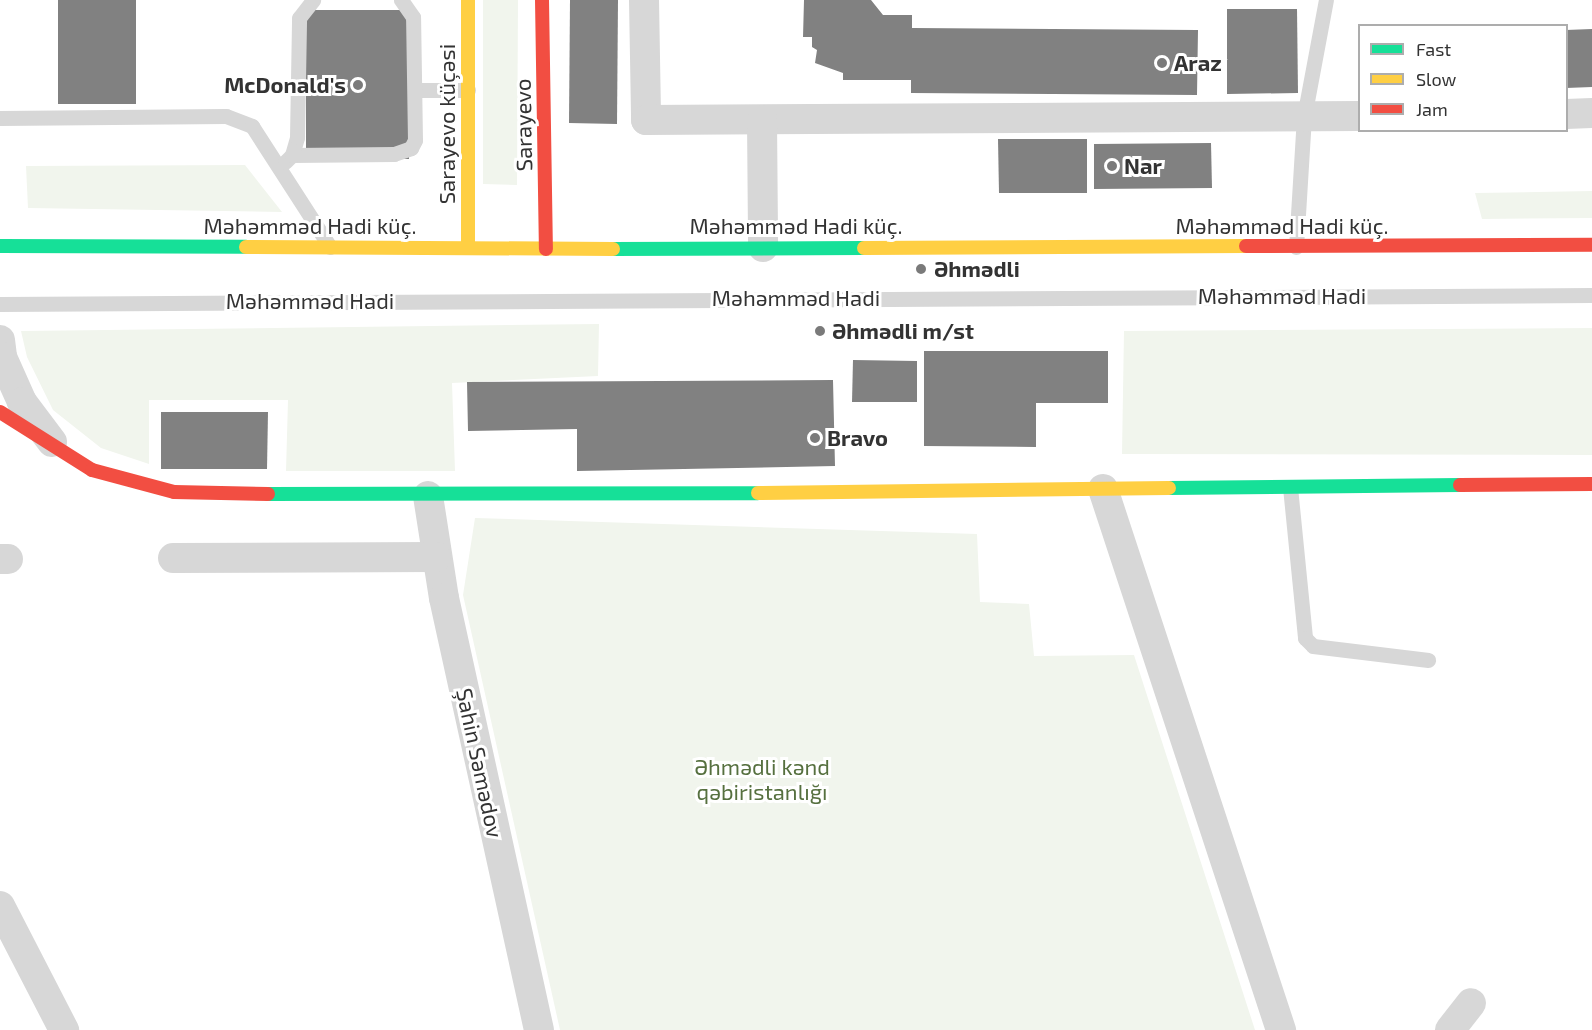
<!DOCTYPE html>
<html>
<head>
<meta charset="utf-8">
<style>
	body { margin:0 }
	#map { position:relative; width:1592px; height:1030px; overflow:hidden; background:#fff; font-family:"Exo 2",sans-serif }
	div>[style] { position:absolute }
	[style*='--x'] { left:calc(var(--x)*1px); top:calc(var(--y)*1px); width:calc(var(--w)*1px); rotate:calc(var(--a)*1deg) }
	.green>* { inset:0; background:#f1f5ed }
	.building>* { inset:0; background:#818181 }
	.lane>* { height:15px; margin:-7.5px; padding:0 7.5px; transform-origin:7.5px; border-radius:7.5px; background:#d7d7d7 }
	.street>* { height:30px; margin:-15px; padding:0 15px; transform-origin:15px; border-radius:15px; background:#d7d7d7 }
	.fast>* { height:14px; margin:-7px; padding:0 7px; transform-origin:7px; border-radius:7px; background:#16e098 }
	.slow>* { height:14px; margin:-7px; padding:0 7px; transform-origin:7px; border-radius:7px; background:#ffcf43 }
	.jam>* { height:14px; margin:-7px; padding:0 7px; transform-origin:7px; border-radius:7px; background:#f24e42 }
	.dots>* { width:16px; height:16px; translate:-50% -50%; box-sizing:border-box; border:3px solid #fff; border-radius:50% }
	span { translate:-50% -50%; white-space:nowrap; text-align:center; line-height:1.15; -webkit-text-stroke:6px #fff; paint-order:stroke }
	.poi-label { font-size:22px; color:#333; font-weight:700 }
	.left { translate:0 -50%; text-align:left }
	.right { translate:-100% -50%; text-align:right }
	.street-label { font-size:22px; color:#333 }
	.park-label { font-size:22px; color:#56703f }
	.legend { position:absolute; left:1358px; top:24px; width:210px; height:108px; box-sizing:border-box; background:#fff; border:2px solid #adadad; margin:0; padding:8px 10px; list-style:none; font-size:18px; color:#333 }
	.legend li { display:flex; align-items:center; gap:12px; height:30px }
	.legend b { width:30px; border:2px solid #adadad }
</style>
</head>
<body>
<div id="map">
	<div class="green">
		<div style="clip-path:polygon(483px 0,518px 0,517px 185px,483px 184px)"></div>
		<div style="clip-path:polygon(245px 165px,282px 212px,28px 208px,26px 166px)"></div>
		<div style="clip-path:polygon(1592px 191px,1592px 218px,1482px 219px,1475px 193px)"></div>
		<div style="clip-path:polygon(599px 324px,598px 376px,452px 383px,455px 471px,286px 471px,288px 400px,149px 400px,149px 464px,101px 448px,53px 410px,27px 357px,21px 331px)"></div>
		<div style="clip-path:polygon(1592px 328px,1592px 455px,1122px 454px,1124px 331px)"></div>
		<div style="clip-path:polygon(475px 518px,977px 534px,980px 602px,1029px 604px,1034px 656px,1134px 655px,1255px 1030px,560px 1030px,463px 595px)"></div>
	</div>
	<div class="building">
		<div style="clip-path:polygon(58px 0,136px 0,136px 104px,58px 104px)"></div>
		<div style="clip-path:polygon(570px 0,618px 0,617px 124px,569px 123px)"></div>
		<div style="clip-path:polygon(804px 0,871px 0,883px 15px,912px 15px,912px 28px,1198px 30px,1197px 95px,911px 93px,911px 80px,843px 80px,843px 73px,815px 63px,817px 50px,812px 47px,812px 37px,803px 37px)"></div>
		<div style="clip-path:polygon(1227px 9px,1297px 9px,1298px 93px,1227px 94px)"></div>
		<div style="clip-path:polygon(306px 10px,409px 10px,409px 159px,306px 159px)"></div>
		<div style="clip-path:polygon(1592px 29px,1592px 87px,1566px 88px,1566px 30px)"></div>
		<div style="clip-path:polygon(998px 139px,1087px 139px,1087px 193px,999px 193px)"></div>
		<div style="clip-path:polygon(1211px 143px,1212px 188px,1094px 189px,1094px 144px)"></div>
		<div style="clip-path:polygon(924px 351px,1108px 351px,1108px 403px,1036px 403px,1036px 447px,924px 446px)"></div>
		<div style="clip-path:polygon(853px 360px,917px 361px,917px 402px,852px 402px)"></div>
		<div style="clip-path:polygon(833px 380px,835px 466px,577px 471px,577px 429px,468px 431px,467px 382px)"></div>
		<div style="clip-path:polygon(161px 412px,268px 412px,267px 469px,161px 469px)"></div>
	</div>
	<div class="lane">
		<div style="--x:415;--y:90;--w:53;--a:0"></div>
		<div style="--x:0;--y:118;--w:226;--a:-0.5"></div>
		<div style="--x:226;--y:116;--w:28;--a:21"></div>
		<div style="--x:252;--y:126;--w:144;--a:57.2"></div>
		<div style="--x:292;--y:155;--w:102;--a:-0.6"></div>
		<div style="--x:394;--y:154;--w:18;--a:-19"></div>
		<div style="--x:411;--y:148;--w:9;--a:-63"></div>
		<div style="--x:415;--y:140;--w:123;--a:-90.9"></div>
		<div style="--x:413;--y:17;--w:21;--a:-125"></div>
		<div style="--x:285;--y:162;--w:10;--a:-45"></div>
		<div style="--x:292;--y:155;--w:19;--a:-74"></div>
		<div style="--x:297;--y:137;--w:119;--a:-89"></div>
		<div style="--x:299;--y:18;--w:23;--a:-52"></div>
		<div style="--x:1296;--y:247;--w:130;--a:-86.5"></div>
		<div style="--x:1304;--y:117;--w:119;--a:-79.4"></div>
		<div style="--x:0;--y:304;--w:1592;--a:-0.32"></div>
		<div style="--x:1290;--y:487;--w:152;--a:84.3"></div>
		<div style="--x:1305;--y:638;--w:11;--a:45"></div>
		<div style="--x:1313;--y:646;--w:116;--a:6.9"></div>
	</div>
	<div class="street">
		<div style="--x:644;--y:0;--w:120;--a:89"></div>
		<div style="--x:646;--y:120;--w:714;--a:-0.32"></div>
		<div style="--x:1566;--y:114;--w:26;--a:-2"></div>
		<div style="--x:762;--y:120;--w:127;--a:89.5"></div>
		<div style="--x:0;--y:340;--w:17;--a:83"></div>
		<div style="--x:2;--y:357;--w:49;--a:66"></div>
		<div style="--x:22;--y:402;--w:50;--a:53.1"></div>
		<div style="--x:1103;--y:489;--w:570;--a:71.79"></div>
		<div style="--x:428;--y:496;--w:103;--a:81.1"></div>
		<div style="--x:444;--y:598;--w:442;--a:77.6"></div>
		<div style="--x:173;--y:558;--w:263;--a:-0.2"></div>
		<div style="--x:0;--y:559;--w:8;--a:0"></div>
		<div style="--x:0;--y:906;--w:140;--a:62.7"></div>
		<div style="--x:1450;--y:1030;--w:34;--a:-52"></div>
	</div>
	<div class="fast">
		<div style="--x:0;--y:246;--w:246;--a:0.2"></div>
		<div style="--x:613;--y:249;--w:251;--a:-0.2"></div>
		<div style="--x:1169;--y:488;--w:291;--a:-0.6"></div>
		<div style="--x:268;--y:494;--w:490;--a:-0.1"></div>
	</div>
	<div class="slow">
		<div style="--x:468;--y:0;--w:248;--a:90"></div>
		<div style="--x:246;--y:247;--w:367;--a:0.3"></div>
		<div style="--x:864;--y:248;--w:382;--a:-0.3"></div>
		<div style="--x:758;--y:493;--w:411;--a:-0.7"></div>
	</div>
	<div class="jam">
		<div style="--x:542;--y:0;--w:249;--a:89.1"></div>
		<div style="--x:1246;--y:246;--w:346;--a:-0.2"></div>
		<div style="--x:0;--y:412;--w:109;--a:32.2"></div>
		<div style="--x:92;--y:470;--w:85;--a:15"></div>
		<div style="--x:174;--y:492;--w:94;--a:1.2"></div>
		<div style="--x:1460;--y:485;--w:132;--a:-0.4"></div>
	</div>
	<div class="dots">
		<div style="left:1162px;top:63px;background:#7a7a7a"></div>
		<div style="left:358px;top:85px;background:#7a7a7a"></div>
		<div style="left:1112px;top:166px;background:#7a7a7a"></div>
		<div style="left:921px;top:269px;background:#7a7a7a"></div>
		<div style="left:820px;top:331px;background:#7a7a7a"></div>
		<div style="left:815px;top:438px;background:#7a7a7a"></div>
	</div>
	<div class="poi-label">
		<span class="left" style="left:1174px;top:63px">Araz</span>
		<span class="right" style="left:346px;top:85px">McDonald's</span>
		<span class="left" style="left:1124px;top:166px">Nar</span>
		<span class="left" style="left:934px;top:269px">Əhmədli</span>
		<span class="left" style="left:832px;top:331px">Əhmədli m/st</span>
		<span class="left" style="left:827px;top:438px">Bravo</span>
	</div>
	<div class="street-label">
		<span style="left:447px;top:124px;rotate:-90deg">Sarayevo küçəsi</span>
		<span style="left:523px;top:125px;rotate:-91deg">Sarayevo</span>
		<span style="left:310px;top:226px">Məhəmməd Hadi küç.</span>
		<span style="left:796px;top:226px">Məhəmməd Hadi küç.</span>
		<span style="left:1282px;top:226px">Məhəmməd Hadi küç.</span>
		<span style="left:1282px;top:296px">Məhəmməd Hadi</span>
		<span style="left:796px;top:298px">Məhəmməd Hadi</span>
		<span style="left:310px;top:301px">Məhəmməd Hadi</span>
		<span style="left:480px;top:763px;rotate:78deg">Şahin Səmədov</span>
	</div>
	<div class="park-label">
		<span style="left:762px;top:779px">Əhmədli kənd<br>qəbiristanlığı</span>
	</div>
	<ul class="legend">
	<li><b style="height:8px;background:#16e098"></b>Fast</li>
	<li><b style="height:8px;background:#ffcf43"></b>Slow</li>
	<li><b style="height:8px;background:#f24e42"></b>Jam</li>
	</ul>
</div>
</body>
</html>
